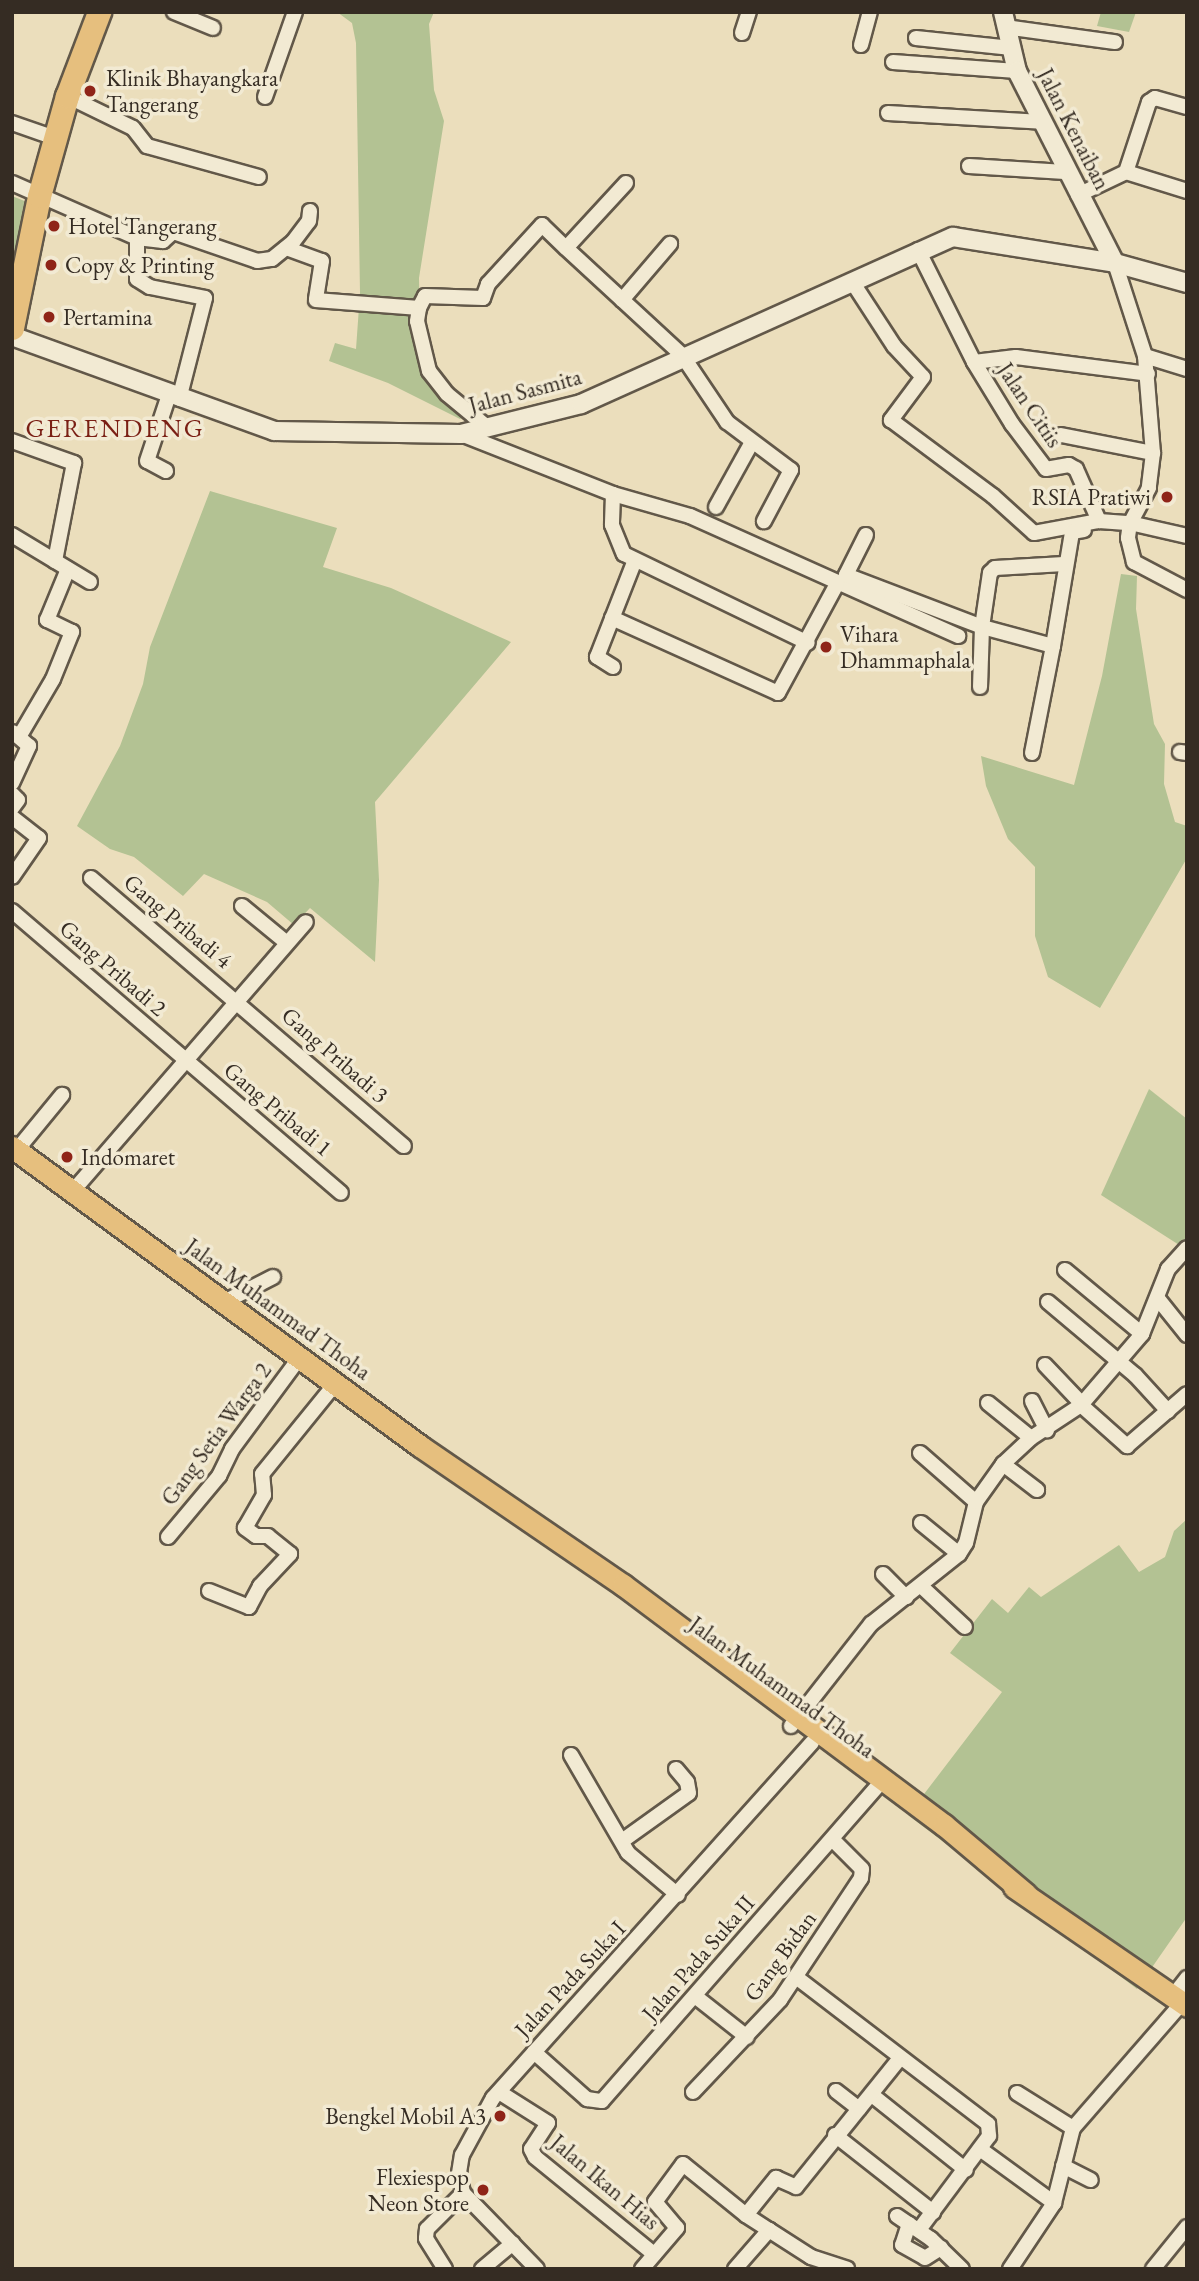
<!DOCTYPE html>
<html>
<head>
<meta charset="utf-8">
<style>
	body { margin:0 }
	#map { position:relative; width:1199px; height:2281px; overflow:hidden; background:#ebdebc; font-family:"EB Garamond",serif }
	div>[style] { position:absolute }
	[style*='--x'] { left:calc(var(--x)*1px); top:calc(var(--y)*1px); width:calc(var(--w)*1px); rotate:calc(var(--a)*1deg) }
	.green>* { inset:0; background:#b3c293 }
	.roads { filter:drop-shadow(2px 0 #625849) drop-shadow(-2px 0 #625849) drop-shadow(0 2px #625849) drop-shadow(0 -2px #625849) }
	.minor>* { height:14px; margin:-7px; padding:0 7px; transform-origin:7px; border-radius:7px; background:#f2ead3 }
	.tertiary>* { height:18px; margin:-9px; padding:0 9px; transform-origin:9px; border-radius:9px; background:#f2ead3 }
	.primary>* { height:21px; margin:-10.5px; padding:0 10.5px; transform-origin:10.5px; border-radius:10.5px; background:#e6bf7e }
	.trunk>* { height:23px; margin:-11.5px; padding:0 11.5px; transform-origin:11.5px; border-radius:11.5px; background:#e6bf7e }
	.dots>* { width:19px; height:19px; translate:-50% -50%; box-sizing:border-box; border:4px solid #f2ead3; border-radius:50% }
	span { translate:-50% -50%; white-space:nowrap; text-align:center; line-height:1.15; -webkit-text-stroke:7px #f2ead3; paint-order:stroke }
	.poi-label { font-size:23px; color:#352c23 }
	.left { translate:0 -50%; text-align:left }
	.right { translate:-100% -50%; text-align:right }
	.street-label { font-size:23px; color:#352c23 }
	.quarter-label { font-size:26px; color:#7a1f14; letter-spacing:2px }
	.frame { position:absolute; inset:0; border:14px solid #352c23; pointer-events:none }
</style>
</head>
<body>
<div id="map">
	<div class="green">
		<div style="clip-path:polygon(337px 12px,434px 12px,429px 24px,434px 90px,444px 121px,419px 278px,420px 331px,430px 368px,470px 410px,460px 419px,388px 383px,329px 361px,335px 343px,356px 349px,360px 293px,356px 43px,352px 23px)"></div>
		<div style="clip-path:polygon(1101px 12px,1136px 12px,1129px 32px,1097px 26px)"></div>
		<div style="clip-path:polygon(12px 196px,27px 202px,12px 260px)"></div>
		<div style="clip-path:polygon(210px 491px,337px 528px,323px 567px,391px 588px,511px 642px,375px 802px,379px 880px,375px 962px,310px 908px,294px 925px,267px 902px,204px 874px,183px 896px,134px 857px,110px 849px,77px 826px,120px 746px,143px 684px,150px 647px)"></div>
		<div style="clip-path:polygon(1121px 574px,1137px 576px,1136px 609px,1154px 724px,1165px 744px,1164px 784px,1175px 822px,1187px 826px,1187px 858px,1100px 1008px,1048px 977px,1035px 936px,1035px 867px,1008px 839px,986px 786px,981px 756px,1074px 785px,1102px 676px)"></div>
		<div style="clip-path:polygon(1149px 1089px,1187px 1119px,1187px 1250px,1101px 1195px)"></div>
		<div style="clip-path:polygon(1187px 1519px,1187px 1917px,1137px 1989px,908px 1815px,1002px 1692px,950px 1653px,992px 1599px,1008px 1613px,1029px 1587px,1041px 1597px,1119px 1545px,1139px 1572px,1165px 1557px,1174px 1531px)"></div>
	</div>
	<div class="roads">
		<div class="minor">
			<div style="--x:174;--y:12;--w:42;--a:22.3"></div>
			<div style="--x:1005;--y:27;--w:111;--a:7.8"></div>
			<div style="--x:742;--y:33;--w:22;--a:-72"></div>
			<div style="--x:916;--y:38;--w:96;--a:6"></div>
			<div style="--x:861;--y:45;--w:34;--a:-75"></div>
			<div style="--x:893;--y:62;--w:124;--a:4.2"></div>
			<div style="--x:67;--y:96;--w:73;--a:25.9"></div>
			<div style="--x:133;--y:128;--w:23;--a:52"></div>
			<div style="--x:147;--y:146;--w:116;--a:15.5"></div>
			<div style="--x:265;--y:97;--w:90;--a:-70.6"></div>
			<div style="--x:888;--y:113;--w:154;--a:3.3"></div>
			<div style="--x:12;--y:123;--w:46;--a:19.2"></div>
			<div style="--x:969;--y:166;--w:96;--a:3.6"></div>
			<div style="--x:1126;--y:172;--w:74;--a:-71.8"></div>
			<div style="--x:1149;--y:102;--w:7;--a:-34"></div>
			<div style="--x:1155;--y:98;--w:33;--a:16"></div>
			<div style="--x:12;--y:183;--w:137;--a:23.7"></div>
			<div style="--x:137;--y:238;--w:26;--a:7"></div>
			<div style="--x:163;--y:241;--w:13;--a:-42"></div>
			<div style="--x:173;--y:232;--w:89;--a:19"></div>
			<div style="--x:257;--y:261;--w:15;--a:-8"></div>
			<div style="--x:272;--y:259;--w:27;--a:-39"></div>
			<div style="--x:293;--y:242;--w:26;--a:-53"></div>
			<div style="--x:309;--y:221;--w:10;--a:-84"></div>
			<div style="--x:626;--y:183;--w:88;--a:132.7"></div>
			<div style="--x:566;--y:248;--w:158;--a:42.7"></div>
			<div style="--x:682;--y:355;--w:81;--a:56.1"></div>
			<div style="--x:727;--y:422;--w:80;--a:36.9"></div>
			<div style="--x:791;--y:470;--w:58;--a:117.9"></div>
			<div style="--x:1078;--y:195;--w:53;--a:-25.6"></div>
			<div style="--x:1126;--y:172;--w:64;--a:17.3"></div>
			<div style="--x:137;--y:238;--w:41;--a:90"></div>
			<div style="--x:137;--y:279;--w:15;--a:32"></div>
			<div style="--x:150;--y:287;--w:56;--a:11.3"></div>
			<div style="--x:205;--y:298;--w:104;--a:104.4"></div>
			<div style="--x:286;--y:248;--w:38;--a:20"></div>
			<div style="--x:322;--y:261;--w:39;--a:99"></div>
			<div style="--x:316;--y:300;--w:103;--a:4.4"></div>
			<div style="--x:918;--y:250;--w:125;--a:63.4"></div>
			<div style="--x:974;--y:362;--w:73;--a:58.5"></div>
			<div style="--x:1012;--y:424;--w:56;--a:52.9"></div>
			<div style="--x:1046;--y:469;--w:23;--a:-10"></div>
			<div style="--x:1069;--y:465;--w:8;--a:30"></div>
			<div style="--x:1076;--y:469;--w:57;--a:66.1"></div>
			<div style="--x:1115;--y:263;--w:98;--a:72.1"></div>
			<div style="--x:1145;--y:356;--w:97;--a:85.3"></div>
			<div style="--x:1153;--y:453;--w:35;--a:97"></div>
			<div style="--x:1149;--y:488;--w:40;--a:118"></div>
			<div style="--x:1130;--y:523;--w:15;--a:98"></div>
			<div style="--x:1128;--y:538;--w:25;--a:76"></div>
			<div style="--x:1134;--y:562;--w:60;--a:27.8"></div>
			<div style="--x:853;--y:283;--w:75;--a:56.9"></div>
			<div style="--x:894;--y:346;--w:42;--a:46.9"></div>
			<div style="--x:923;--y:377;--w:54;--a:126.7"></div>
			<div style="--x:891;--y:420;--w:127;--a:36.7"></div>
			<div style="--x:993;--y:496;--w:55;--a:42.1"></div>
			<div style="--x:1034;--y:533;--w:66;--a:-10.5"></div>
			<div style="--x:1099;--y:521;--w:31;--a:4"></div>
			<div style="--x:1130;--y:523;--w:58;--a:12.8"></div>
			<div style="--x:622;--y:300;--w:74;--a:-49.4"></div>
			<div style="--x:1145;--y:356;--w:44;--a:17.2"></div>
			<div style="--x:974;--y:362;--w:42;--a:-6.8"></div>
			<div style="--x:1016;--y:357;--w:133;--a:7.3"></div>
			<div style="--x:487;--y:427;--w:52;--a:-140.5"></div>
			<div style="--x:447;--y:394;--w:29;--a:-128"></div>
			<div style="--x:429;--y:371;--w:51;--a:-103.5"></div>
			<div style="--x:417;--y:321;--w:13;--a:-81"></div>
			<div style="--x:419;--y:308;--w:13;--a:-63"></div>
			<div style="--x:425;--y:296;--w:58;--a:2"></div>
			<div style="--x:483;--y:298;--w:15;--a:-70"></div>
			<div style="--x:488;--y:284;--w:80;--a:-47.5"></div>
			<div style="--x:542;--y:225;--w:33;--a:44"></div>
			<div style="--x:461;--y:434;--w:163;--a:21.5"></div>
			<div style="--x:613;--y:494;--w:80;--a:15.9"></div>
			<div style="--x:690;--y:516;--w:294;--a:24.1"></div>
			<div style="--x:1061;--y:435;--w:94;--a:11.1"></div>
			<div style="--x:12;--y:441;--w:66;--a:19.5"></div>
			<div style="--x:74;--y:463;--w:100;--a:101"></div>
			<div style="--x:166;--y:471;--w:21;--a:-152"></div>
			<div style="--x:147;--y:461;--w:70;--a:-71.6"></div>
			<div style="--x:613;--y:494;--w:31;--a:92"></div>
			<div style="--x:612;--y:525;--w:31;--a:68"></div>
			<div style="--x:624;--y:554;--w:204;--a:25.8"></div>
			<div style="--x:716;--y:507;--w:74;--a:-61"></div>
			<div style="--x:12;--y:535;--w:91;--a:31.1"></div>
			<div style="--x:866;--y:535;--w:45;--a:116.6"></div>
			<div style="--x:846;--y:575;--w:146;--a:20.9"></div>
			<div style="--x:982;--y:627;--w:60;--a:91.9"></div>
			<div style="--x:612;--y:618;--w:182;--a:24.3"></div>
			<div style="--x:778;--y:693;--w:124;--a:-61.6"></div>
			<div style="--x:1053;--y:646;--w:116;--a:-80.5"></div>
			<div style="--x:1072;--y:532;--w:12;--a:-9"></div>
			<div style="--x:613;--y:667;--w:19;--a:-148"></div>
			<div style="--x:597;--y:657;--w:104;--a:-68.6"></div>
			<div style="--x:19;--y:737;--w:67;--a:-59.6"></div>
			<div style="--x:53;--y:679;--w:51;--a:-68"></div>
			<div style="--x:72;--y:632;--w:28;--a:-154"></div>
			<div style="--x:47;--y:620;--w:55;--a:-67.6"></div>
			<div style="--x:1180;--y:752;--w:7;--a:8"></div>
			<div style="--x:1032;--y:753;--w:109;--a:-78.9"></div>
			<div style="--x:1053;--y:646;--w:73;--a:-165"></div>
			<div style="--x:982;--y:627;--w:55;--a:-81.6"></div>
			<div style="--x:990;--y:573;--w:7;--a:-45"></div>
			<div style="--x:995;--y:568;--w:69;--a:-3.3"></div>
			<div style="--x:12;--y:783;--w:41;--a:-65.3"></div>
			<div style="--x:29;--y:746;--w:21;--a:-139"></div>
			<div style="--x:12;--y:794;--w:8;--a:45"></div>
			<div style="--x:18;--y:800;--w:10;--a:127"></div>
			<div style="--x:12;--y:817;--w:34;--a:38"></div>
			<div style="--x:39;--y:838;--w:47;--a:124.7"></div>
			<div style="--x:91;--y:878;--w:412;--a:40.6"></div>
			<div style="--x:242;--y:906;--w:58;--a:39.4"></div>
			<div style="--x:12;--y:911;--w:433;--a:40.6"></div>
			<div style="--x:26;--y:1156;--w:12;--a:-114"></div>
			<div style="--x:21;--y:1145;--w:65;--a:-50.6"></div>
			<div style="--x:72;--y:1192;--w:357;--a:-49.1"></div>
			<div style="--x:1065;--y:1270;--w:100;--a:39.7"></div>
			<div style="--x:1159;--y:1300;--w:45;--a:51.3"></div>
			<div style="--x:224;--y:1302;--w:55;--a:-27"></div>
			<div style="--x:1048;--y:1302;--w:114;--a:40"></div>
			<div style="--x:1135;--y:1375;--w:49;--a:47.5"></div>
			<div style="--x:1045;--y:1365;--w:54;--a:46.5"></div>
			<div style="--x:1032;--y:1401;--w:33;--a:63"></div>
			<div style="--x:988;--y:1403;--w:55;--a:39.1"></div>
			<div style="--x:1081;--y:1405;--w:62;--a:41.7"></div>
			<div style="--x:1127;--y:1446;--w:79;--a:-40.9"></div>
			<div style="--x:920;--y:1453;--w:74;--a:41.2"></div>
			<div style="--x:1003;--y:1464;--w:43;--a:37.4"></div>
			<div style="--x:921;--y:1523;--w:49;--a:39.2"></div>
			<div style="--x:168;--y:1537;--w:80;--a:-50.1"></div>
			<div style="--x:219;--y:1476;--w:30;--a:-64"></div>
			<div style="--x:232;--y:1449;--w:114;--a:-53.5"></div>
			<div style="--x:883;--y:1574;--w:33;--a:45"></div>
			<div style="--x:921;--y:1586;--w:60;--a:43"></div>
			<div style="--x:209;--y:1591;--w:43;--a:21.8"></div>
			<div style="--x:249;--y:1607;--w:24;--a:-62"></div>
			<div style="--x:260;--y:1586;--w:44;--a:-46.8"></div>
			<div style="--x:290;--y:1554;--w:28;--a:-141"></div>
			<div style="--x:268;--y:1536;--w:12;--a:180"></div>
			<div style="--x:256;--y:1536;--w:14;--a:-144"></div>
			<div style="--x:245;--y:1528;--w:38;--a:-60"></div>
			<div style="--x:264;--y:1495;--w:21;--a:-95"></div>
			<div style="--x:262;--y:1474;--w:117;--a:-50.9"></div>
			<div style="--x:791;--y:1726;--w:130;--a:-51.9"></div>
			<div style="--x:871;--y:1624;--w:112;--a:-38.5"></div>
			<div style="--x:959;--y:1554;--w:13;--a:-58"></div>
			<div style="--x:966;--y:1543;--w:42;--a:-76.3"></div>
			<div style="--x:976;--y:1502;--w:47;--a:-54.6"></div>
			<div style="--x:1003;--y:1464;--w:38;--a:-43"></div>
			<div style="--x:1031;--y:1438;--w:60;--a:-33.4"></div>
			<div style="--x:1081;--y:1405;--w:94;--a:-49.3"></div>
			<div style="--x:1142;--y:1334;--w:70;--a:-68.2"></div>
			<div style="--x:1168;--y:1269;--w:28;--a:-48"></div>
			<div style="--x:571;--y:1755;--w:113;--a:59.8"></div>
			<div style="--x:628;--y:1853;--w:65;--a:40"></div>
			<div style="--x:622;--y:1841;--w:82;--a:-35.6"></div>
			<div style="--x:689;--y:1793;--w:11;--a:-100"></div>
			<div style="--x:687;--y:1782;--w:17;--a:-130"></div>
			<div style="--x:796;--y:1977;--w:242;--a:37.4"></div>
			<div style="--x:988;--y:2124;--w:12;--a:85"></div>
			<div style="--x:989;--y:2136;--w:117;--a:126.7"></div>
			<div style="--x:695;--y:1996;--w:66;--a:38.3"></div>
			<div style="--x:1173;--y:1996;--w:23;--a:-52"></div>
			<div style="--x:534;--y:2052;--w:71;--a:41.6"></div>
			<div style="--x:587;--y:2099;--w:15;--a:8"></div>
			<div style="--x:602;--y:2101;--w:428;--a:-48.8"></div>
			<div style="--x:836;--y:2091;--w:29;--a:38"></div>
			<div style="--x:499;--y:2092;--w:58;--a:32.3"></div>
			<div style="--x:548;--y:2123;--w:31;--a:123"></div>
			<div style="--x:531;--y:2149;--w:9;--a:63"></div>
			<div style="--x:535;--y:2157;--w:154;--a:39.2"></div>
			<div style="--x:693;--y:2092;--w:127;--a:-46.6"></div>
			<div style="--x:780;--y:2000;--w:146;--a:-56.4"></div>
			<div style="--x:861;--y:1878;--w:9;--a:-84"></div>
			<div style="--x:862;--y:1869;--w:42;--a:-135"></div>
			<div style="--x:1017;--y:2093;--w:66;--a:32"></div>
			<div style="--x:872;--y:2095;--w:120;--a:38.6"></div>
			<div style="--x:835;--y:2135;--w:125;--a:38.2"></div>
			<div style="--x:980;--y:2149;--w:92;--a:36.1"></div>
			<div style="--x:1063;--y:2166;--w:31;--a:27"></div>
			<div style="--x:463;--y:2193;--w:106;--a:45.8"></div>
			<div style="--x:897;--y:2216;--w:41;--a:34.1"></div>
			<div style="--x:931;--y:2239;--w:43;--a:44.1"></div>
			<div style="--x:909;--y:2224;--w:22;--a:108"></div>
			<div style="--x:902;--y:2245;--w:26;--a:29"></div>
			<div style="--x:925;--y:2258;--w:19;--a:-32"></div>
			<div style="--x:769;--y:2230;--w:50;--a:32.7"></div>
			<div style="--x:811;--y:2257;--w:38;--a:18"></div>
			<div style="--x:445;--y:2269;--w:36;--a:-122"></div>
			<div style="--x:426;--y:2238;--w:9;--a:-84"></div>
			<div style="--x:427;--y:2229;--w:51;--a:-45"></div>
			<div style="--x:463;--y:2193;--w:20;--a:-101"></div>
			<div style="--x:459;--y:2173;--w:18;--a:-81"></div>
			<div style="--x:462;--y:2155;--w:65;--a:-61.5"></div>
			<div style="--x:493;--y:2098;--w:478;--a:-48.1"></div>
			<div style="--x:482;--y:2269;--w:40;--a:-40"></div>
			<div style="--x:642;--y:2269;--w:54;--a:-49.5"></div>
			<div style="--x:677;--y:2228;--w:34;--a:-130"></div>
			<div style="--x:655;--y:2202;--w:47;--a:-53.6"></div>
			<div style="--x:683;--y:2164;--w:81;--a:39"></div>
			<div style="--x:735;--y:2269;--w:52;--a:-48.9"></div>
			<div style="--x:769;--y:2230;--w:27;--a:-147"></div>
			<div style="--x:746;--y:2215;--w:48;--a:-51"></div>
			<div style="--x:776;--y:2178;--w:22;--a:24"></div>
			<div style="--x:796;--y:2187;--w:166;--a:-51.1"></div>
			<div style="--x:1010;--y:2269;--w:79;--a:-56.3"></div>
			<div style="--x:1054;--y:2203;--w:77;--a:-75.8"></div>
			<div style="--x:1073;--y:2128;--w:166;--a:-48.9"></div>
			<div style="--x:1153;--y:2269;--w:54;--a:-51"></div>
		</div>
		<div class="tertiary">
			<div style="--x:1003;--y:12;--w:61;--a:76.7"></div>
			<div style="--x:1017;--y:71;--w:216;--a:63"></div>
			<div style="--x:12;--y:336;--w:279;--a:19.9"></div>
			<div style="--x:274;--y:431;--w:187;--a:0.9"></div>
			<div style="--x:461;--y:434;--w:124;--a:-14"></div>
			<div style="--x:581;--y:404;--w:408;--a:-24.2"></div>
			<div style="--x:953;--y:237;--w:164;--a:9.1"></div>
			<div style="--x:1115;--y:263;--w:75;--a:15.5"></div>
		</div>
		<div class="primary">
			<div style="--x:12;--y:1147;--w:506;--a:36.24"></div>
			<div style="--x:420;--y:1446;--w:246;--a:34.4"></div>
			<div style="--x:623;--y:1585;--w:401;--a:36.8"></div>
			<div style="--x:944;--y:1825;--w:107;--a:40.1"></div>
			<div style="--x:1014;--y:1887;--w:210;--a:34.5"></div>
		</div>
		<div class="trunk">
			<div style="--x:12;--y:328;--w:135;--a:-78.4"></div>
			<div style="--x:39;--y:196;--w:104;--a:-74.4"></div>
			<div style="--x:67;--y:96;--w:90;--a:-69.1"></div>
		</div>
	</div>
	<div class="dots">
		<div style="left:90px;top:91px;background:#8f2418"></div>
		<div style="left:54px;top:226px;background:#8f2418"></div>
		<div style="left:51px;top:265px;background:#8f2418"></div>
		<div style="left:49px;top:317px;background:#8f2418"></div>
		<div style="left:1167px;top:497px;background:#8f2418"></div>
		<div style="left:826px;top:647px;background:#8f2418"></div>
		<div style="left:67px;top:1157px;background:#8f2418"></div>
		<div style="left:500px;top:2116px;background:#8f2418"></div>
		<div style="left:483px;top:2190px;background:#8f2418"></div>
	</div>
	<div class="poi-label">
		<span class="left" style="left:106px;top:91px">Klinik Bhayangkara<br>Tangerang</span>
		<span class="left" style="left:68px;top:226px">Hotel Tangerang</span>
		<span class="left" style="left:65px;top:265px">Copy &amp; Printing</span>
		<span class="left" style="left:63px;top:317px">Pertamina</span>
		<span class="right" style="left:1151px;top:497px">RSIA Pratiwi</span>
		<span class="left" style="left:840px;top:647px">Vihara<br>Dhammaphala</span>
		<span class="left" style="left:81px;top:1157px">Indomaret</span>
		<span class="right" style="left:486px;top:2116px">Bengkel Mobil A3</span>
		<span class="right" style="left:469px;top:2190px">Flexiespop<br>Neon Store</span>
	</div>
	<div class="street-label">
		<span style="left:1074px;top:129px;rotate:63deg">Jalan Kenaiban</span>
		<span style="left:525px;top:391px;rotate:-15deg">Jalan Sasmita</span>
		<span style="left:1030px;top:405px;rotate:56deg">Jalan Citiis</span>
		<span style="left:178px;top:921px;rotate:40deg">Gang Pribadi 4</span>
		<span style="left:113px;top:968px;rotate:41deg">Gang Pribadi 2</span>
		<span style="left:335px;top:1055px;rotate:41deg">Gang Pribadi 3</span>
		<span style="left:278px;top:1109px;rotate:40deg">Gang Pribadi 1</span>
		<span style="left:278px;top:1309px;rotate:36deg">Jalan Muhammad Thoha</span>
		<span style="left:216px;top:1434px;rotate:-54deg">Gang Setia Warga 2</span>
		<span style="left:782px;top:1687px;rotate:36deg">Jalan Muhammad Thoha</span>
		<span style="left:780px;top:1956px;rotate:-54deg">Gang Bidan</span>
		<span style="left:698px;top:1958px;rotate:-49deg">Jalan Pada Suka II</span>
		<span style="left:570px;top:1979px;rotate:-47deg">Jalan Pada Suka I</span>
		<span style="left:605px;top:2182px;rotate:40deg">Jalan Ikan Hias</span>
	</div>
	<div class="quarter-label">
		<span style="left:115px;top:429px">GERENDENG</span>
	</div>
	<div class="frame"></div>
</div>
</body>
</html>
